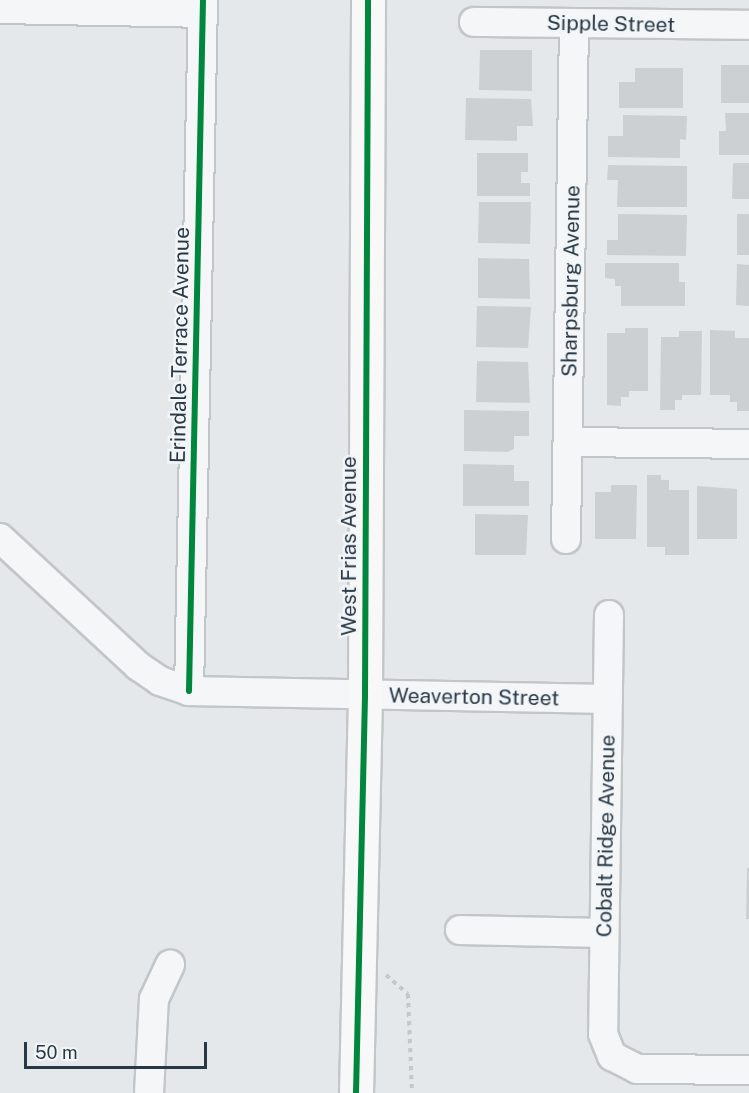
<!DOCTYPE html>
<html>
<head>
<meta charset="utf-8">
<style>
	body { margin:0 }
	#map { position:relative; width:749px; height:1093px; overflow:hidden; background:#e5e8ea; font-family:"Public Sans",sans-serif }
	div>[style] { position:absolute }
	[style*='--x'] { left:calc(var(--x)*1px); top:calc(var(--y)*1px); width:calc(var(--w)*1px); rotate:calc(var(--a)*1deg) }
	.building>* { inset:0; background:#cdd0d2 }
	.path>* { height:4px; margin-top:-2px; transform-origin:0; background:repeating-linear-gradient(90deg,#c3c8ca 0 4.5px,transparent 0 9px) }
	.roads { filter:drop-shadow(2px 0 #c3c6c8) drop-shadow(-2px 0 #c3c6c8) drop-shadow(0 2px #c3c6c8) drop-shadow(0 -2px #c3c6c8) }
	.street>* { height:28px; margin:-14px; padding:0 14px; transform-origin:14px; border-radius:14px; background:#f4f6f7 }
	.secondary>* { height:33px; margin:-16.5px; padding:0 16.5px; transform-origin:16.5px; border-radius:16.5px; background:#f8f8f8 }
	.cycleway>* { height:6px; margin:-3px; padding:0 3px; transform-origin:3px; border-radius:3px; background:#00873e }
	span { translate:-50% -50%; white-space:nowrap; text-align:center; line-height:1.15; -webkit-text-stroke:5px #f3f6f9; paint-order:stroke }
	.street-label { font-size:21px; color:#293845 }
	.scale { position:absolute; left:24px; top:1042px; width:183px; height:27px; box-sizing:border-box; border:3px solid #293845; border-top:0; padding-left:8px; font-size:18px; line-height:21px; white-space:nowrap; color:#293845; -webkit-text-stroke:4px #f3f6f9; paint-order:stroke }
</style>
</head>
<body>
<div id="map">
	<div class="building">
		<div style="clip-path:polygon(480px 50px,532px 50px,532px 91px,479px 90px)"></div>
		<div style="clip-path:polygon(721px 65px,749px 65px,749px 103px,721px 103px)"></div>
		<div style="clip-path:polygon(635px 68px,683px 68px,683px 108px,619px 108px,619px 82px,635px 82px)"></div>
		<div style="clip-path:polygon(466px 98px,531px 99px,533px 126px,517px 126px,517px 141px,465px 140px)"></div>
		<div style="clip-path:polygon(725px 113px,749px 113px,749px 155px,719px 155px,719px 131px,726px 131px)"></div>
		<div style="clip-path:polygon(623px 115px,687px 116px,686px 140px,680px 139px,680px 158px,608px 157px,608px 136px,623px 136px)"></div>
		<div style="clip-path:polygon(477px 153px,528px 153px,528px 172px,521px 172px,521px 183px,530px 183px,530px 196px,477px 196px)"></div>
		<div style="clip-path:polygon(733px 163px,749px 163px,749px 199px,732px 199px)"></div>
		<div style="clip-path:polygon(608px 165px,687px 166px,687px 207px,617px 207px,618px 180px,607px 180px)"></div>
		<div style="clip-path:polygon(479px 202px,531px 202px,530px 244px,478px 243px)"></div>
		<div style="clip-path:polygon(618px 214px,687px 215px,686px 256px,607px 255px,607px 240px,618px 240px)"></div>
		<div style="clip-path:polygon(737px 214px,749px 214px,749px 255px,737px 255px)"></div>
		<div style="clip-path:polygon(478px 258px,529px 259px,530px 299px,478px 298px)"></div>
		<div style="clip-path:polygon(605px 263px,679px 263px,679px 282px,685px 282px,685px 306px,621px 306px,621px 286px,615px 286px,615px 279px,605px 278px)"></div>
		<div style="clip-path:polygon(737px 264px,749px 265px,749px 306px,736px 305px)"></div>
		<div style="clip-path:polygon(477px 306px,531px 307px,528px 348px,476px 347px)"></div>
		<div style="clip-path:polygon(625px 328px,648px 328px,648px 391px,629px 391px,629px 397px,621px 397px,621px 406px,607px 405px,607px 333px,625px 333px)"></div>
		<div style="clip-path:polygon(710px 330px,735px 331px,735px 338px,749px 338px,749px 411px,737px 411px,737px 402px,730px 402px,730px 395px,710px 395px)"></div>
		<div style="clip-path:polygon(679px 331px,702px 331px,701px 395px,682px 395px,682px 400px,675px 400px,675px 410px,660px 410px,661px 337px,679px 337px)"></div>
		<div style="clip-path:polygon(477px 361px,528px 362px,530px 403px,476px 402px)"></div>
		<div style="clip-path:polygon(464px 410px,529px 411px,529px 436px,514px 436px,514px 449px,507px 452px,464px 451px)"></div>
		<div style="clip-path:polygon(463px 464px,514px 465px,514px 481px,529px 481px,529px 506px,463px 506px)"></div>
		<div style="clip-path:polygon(647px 475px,661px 475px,661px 480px,669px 480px,669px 490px,689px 490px,689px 555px,665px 555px,665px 547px,647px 547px)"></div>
		<div style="clip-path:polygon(611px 485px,637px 485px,636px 539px,595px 539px,595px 492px,611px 492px)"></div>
		<div style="clip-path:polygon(697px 486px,737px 489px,737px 539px,697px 539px)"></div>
		<div style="clip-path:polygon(475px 514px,528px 515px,526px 555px,475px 555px)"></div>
		<div style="clip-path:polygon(747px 868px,749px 868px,749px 919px,746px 919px)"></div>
	</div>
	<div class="path">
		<div style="--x:386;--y:975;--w:29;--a:41"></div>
		<div style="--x:408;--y:994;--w:99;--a:87.7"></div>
	</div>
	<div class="roads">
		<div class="street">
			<div style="--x:0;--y:9;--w:203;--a:1.1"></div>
			<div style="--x:474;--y:22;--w:275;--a:0.6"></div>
			<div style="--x:568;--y:442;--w:181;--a:0.6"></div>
			<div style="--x:0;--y:538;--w:188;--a:42.8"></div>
			<div style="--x:138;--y:666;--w:27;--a:34"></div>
			<div style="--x:160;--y:681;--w:31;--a:19"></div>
			<div style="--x:189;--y:691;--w:419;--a:1.1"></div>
			<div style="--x:566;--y:539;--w:516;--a:-89.11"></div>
			<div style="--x:609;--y:615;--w:419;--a:90.8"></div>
			<div style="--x:603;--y:1034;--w:24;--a:68"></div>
			<div style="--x:612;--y:1056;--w:28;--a:27"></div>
			<div style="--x:637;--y:1069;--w:112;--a:0.5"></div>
			<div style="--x:189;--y:691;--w:691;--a:-88.84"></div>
			<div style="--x:460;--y:930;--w:144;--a:1.2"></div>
			<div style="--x:149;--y:1093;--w:94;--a:-87"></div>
			<div style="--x:154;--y:999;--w:38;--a:-65"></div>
		</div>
		<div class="secondary">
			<div style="--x:356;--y:1093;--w:397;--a:-88.7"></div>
			<div style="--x:365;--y:696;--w:696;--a:-89.75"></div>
		</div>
	</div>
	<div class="cycleway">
		<div style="--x:189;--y:691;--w:691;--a:-88.84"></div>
		<div style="--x:356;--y:1093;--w:397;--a:-88.7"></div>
		<div style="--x:365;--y:696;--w:696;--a:-89.75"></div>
	</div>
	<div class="street-label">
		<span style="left:611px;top:24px;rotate:1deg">Sipple Street</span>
		<span style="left:571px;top:281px;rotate:-89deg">Sharpsburg Avenue</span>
		<span style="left:180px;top:345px;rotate:-89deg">Erindale Terrace Avenue</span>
		<span style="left:349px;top:546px;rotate:-90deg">West Frias Avenue</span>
		<span style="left:474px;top:697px;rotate:1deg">Weaverton Street</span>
		<span style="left:606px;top:836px;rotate:-89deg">Cobalt Ridge Avenue</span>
	</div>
	<div class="scale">50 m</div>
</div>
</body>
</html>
